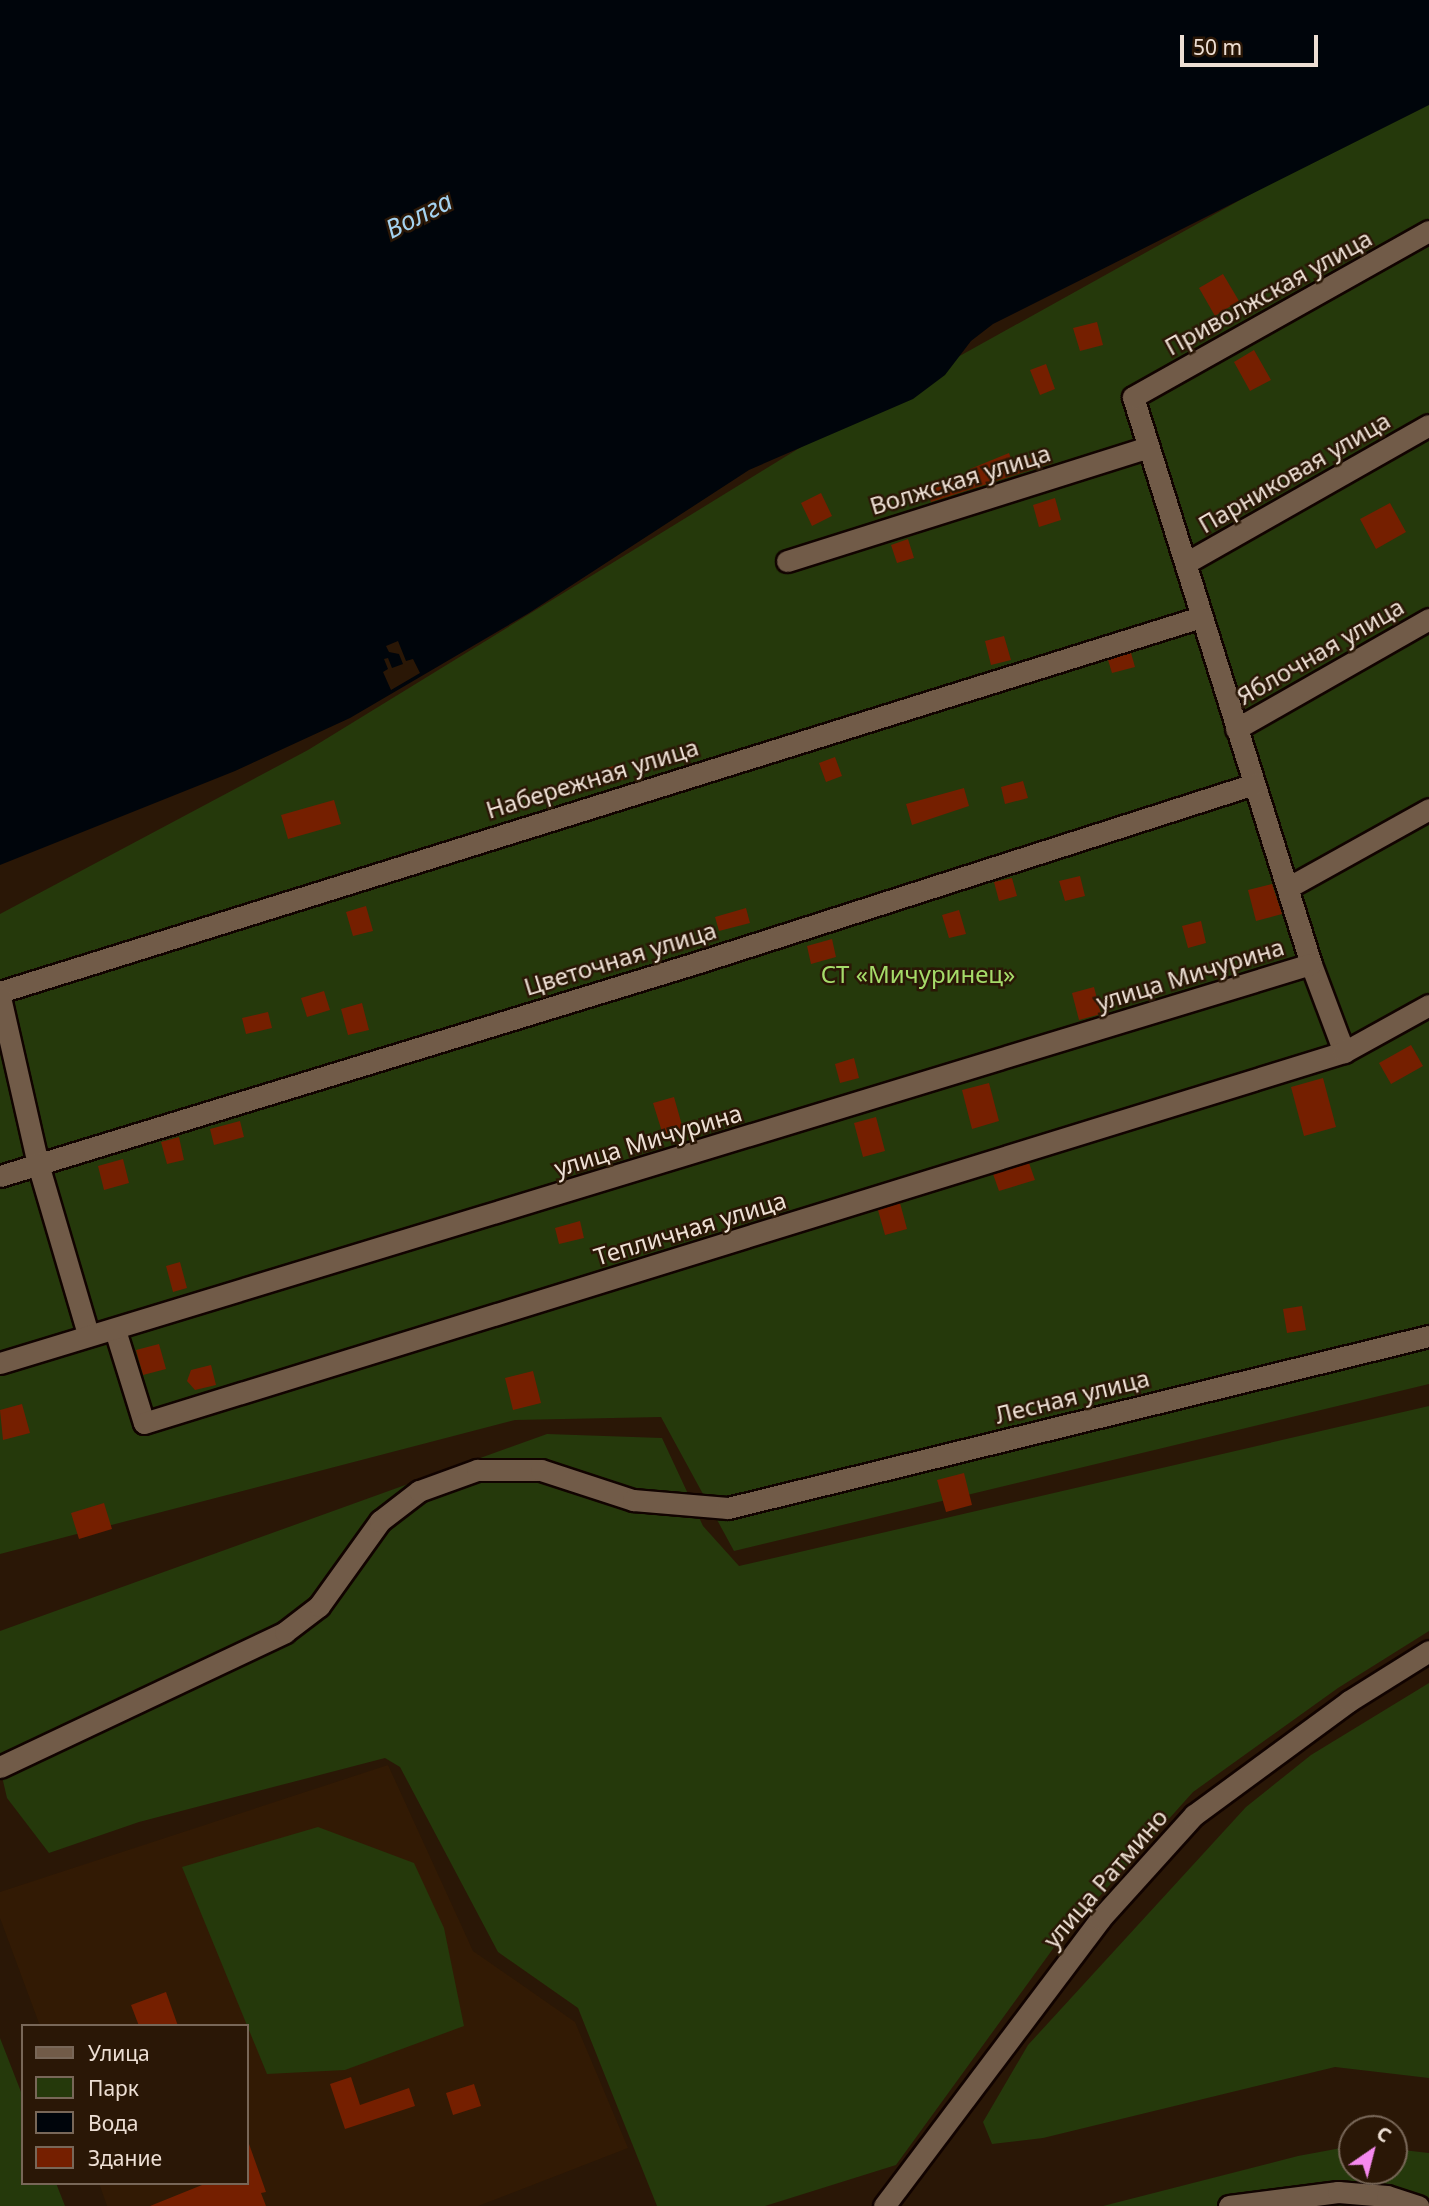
<!DOCTYPE html>
<html>
<head>
<meta charset="utf-8">
<style>
	body { margin:0 }
	#map { position:relative; width:1429px; height:2206px; overflow:hidden; background:#2a1706; font-family:"Noto Sans",sans-serif }
	div>[style] { position:absolute }
	[style*='--x'] { left:calc(var(--x)*1px); top:calc(var(--y)*1px); width:calc(var(--w)*1px); rotate:calc(var(--a)*1deg) }
	.built>* { inset:0; background:#321a04 }
	.green>* { inset:0; background:#25390b }
	.water>* { inset:0; background:#00050b }
	.pier>* { inset:0; background:#2a1706 }
	.building>* { inset:0; background:#751f00 }
	.roads { filter:drop-shadow(2px 0 #110300) drop-shadow(-2px 0 #110300) drop-shadow(0 2px #110300) drop-shadow(0 -2px #110300) }
	.minor>* { height:21px; margin:-10.5px; padding:0 10.5px; transform-origin:10.5px; border-radius:10.5px; background:#715b48 }
	span { translate:-50% -50%; white-space:nowrap; text-align:center; line-height:1.15; -webkit-text-stroke:5px #2a1706; paint-order:stroke }
	.street-label { font-size:24px; color:#eddfd4 }
	.park-label { font-size:24px; color:#a5db69 }
	.water-label { font-size:26px; color:#a5d3f0; font-style:italic }
	.legend { position:absolute; left:21px; top:2024px; width:228px; height:161px; box-sizing:border-box; background:#2a1706; border:2px solid #786758; margin:0; padding:9px 12px; list-style:none; font-size:21px; color:#eddfd4 }
	.legend li { display:flex; align-items:center; gap:14px; height:35px }
	.legend b { width:35px; border:2px solid #786758 }
	.north { position:absolute; left:1338px; top:2115px; width:70px; height:70px; box-sizing:border-box; background:#2a1706; border:2px solid #786758; border-radius:50%; rotate:35deg; font-size:19px; font-weight:700; line-height:28px; text-align:center; color:#eddfd4 }
	.north::after { content:''; display:block; margin:auto; width:24px; height:32px; background:#f589ee; clip-path:polygon(50% 0,100% 100%,50% 72%,0 100%) }
	.scale { position:absolute; left:1180px; top:35px; width:138px; height:32px; box-sizing:border-box; border:4px solid #eddfd4; border-top:0; padding-left:9px; font-size:21px; line-height:24px; white-space:nowrap; color:#eddfd4; -webkit-text-stroke:5px #2a1706; paint-order:stroke }
</style>
</head>
<body>
<div id="map">
	<div class="built">
		<div style="clip-path:polygon(388px 1765px,473px 1951px,575px 2022px,628px 2148px,478px 2206px,107px 2206px,99px 2183px,247px 2183px,247px 2026px,40px 2026px,0 1918px,0 1892px)"></div>
	</div>
	<div class="green">
		<div style="clip-path:polygon(1429px 95px,1429px 1384px,734px 1551px,661px 1417px,515px 1420px,0 1554px,0 914px,308px 750px,850px 417px)"></div>
		<div style="clip-path:polygon(1429px 1406px,1429px 1631px,1338px 1688px,1193px 1792px,1055px 1946px,896px 2165px,765px 2206px,657px 2206px,578px 2008px,498px 1952px,400px 1767px,385px 1758px,139px 1822px,49px 1853px,7px 1798px,0 1768px,0 1631px,547px 1434px,662px 1438px,703px 1526px,739px 1566px)"></div>
		<div style="clip-path:polygon(1429px 1683px,1429px 2078px,1335px 2067px,1043px 2138px,992px 2144px,983px 2122px,1028px 2045px,1246px 1807px,1311px 1755px)"></div>
		<div style="clip-path:polygon(318px 1827px,414px 1863px,444px 1928px,464px 2026px,345px 2070px,267px 2074px,182px 1867px)"></div>
		<div style="clip-path:polygon(0 2038px,23px 2097px,23px 2183px,56px 2183px,65px 2206px,0 2206px)"></div>
		<div style="clip-path:polygon(1352px 2146px,1352px 2171px,1394px 2171px,1394px 2149px,1429px 2153px,1429px 2206px,1103px 2206px,1298px 2156px)"></div>
	</div>
	<div class="water">
		<div style="clip-path:polygon(0 0,1429px 0,1429px 105px,993px 324px,971px 341px,945px 375px,913px 399px,749px 470px,529px 613px,350px 718px,235px 771px,0 865px)"></div>
	</div>
	<div class="pier">
		<div style="clip-path:polygon(398px 641px,406px 661px,413px 659px,420px 673px,391px 690px,383px 672px,388px 669px,384px 659px,388px 658px,392px 668px,403px 664px,399px 654px,389px 652px,386px 646px)"></div>
	</div>
	<div class="building">
		<div style="clip-path:polygon(1223px 274px,1239px 301px,1215px 316px,1199px 288px)"></div>
		<div style="clip-path:polygon(1097px 322px,1103px 345px,1080px 351px,1073px 328px)"></div>
		<div style="clip-path:polygon(1254px 350px,1271px 380px,1250px 391px,1234px 362px)"></div>
		<div style="clip-path:polygon(1046px 364px,1055px 389px,1040px 395px,1030px 370px)"></div>
		<div style="clip-path:polygon(1048px 452px,1052px 463px,931px 502px,927px 491px,972px 474px,970px 469px,1009px 453px,1013px 464px)"></div>
		<div style="clip-path:polygon(821px 493px,832px 516px,812px 526px,801px 503px)"></div>
		<div style="clip-path:polygon(1055px 498px,1061px 520px,1039px 527px,1033px 505px)"></div>
		<div style="clip-path:polygon(1390px 503px,1406px 532px,1376px 549px,1360px 519px)"></div>
		<div style="clip-path:polygon(908px 539px,914px 558px,897px 563px,891px 545px)"></div>
		<div style="clip-path:polygon(1004px 636px,1011px 660px,991px 665px,985px 641px)"></div>
		<div style="clip-path:polygon(1131px 653px,1135px 667px,1112px 673px,1108px 660px)"></div>
		<div style="clip-path:polygon(835px 757px,842px 776px,826px 782px,819px 763px)"></div>
		<div style="clip-path:polygon(620px 764px,625px 779px,603px 786px,597px 771px)"></div>
		<div style="clip-path:polygon(1023px 781px,1028px 798px,1005px 804px,1001px 787px)"></div>
		<div style="clip-path:polygon(964px 788px,969px 806px,912px 825px,906px 804px)"></div>
		<div style="clip-path:polygon(334px 800px,341px 824px,288px 839px,281px 815px)"></div>
		<div style="clip-path:polygon(1080px 876px,1085px 896px,1065px 901px,1059px 881px)"></div>
		<div style="clip-path:polygon(1012px 878px,1017px 896px,999px 901px,994px 882px)"></div>
		<div style="clip-path:polygon(1272px 884px,1282px 914px,1256px 921px,1248px 890px)"></div>
		<div style="clip-path:polygon(366px 906px,373px 931px,353px 936px,346px 912px)"></div>
		<div style="clip-path:polygon(746px 908px,750px 923px,719px 931px,715px 917px)"></div>
		<div style="clip-path:polygon(959px 910px,966px 934px,949px 938px,942px 915px)"></div>
		<div style="clip-path:polygon(1201px 921px,1206px 943px,1188px 948px,1182px 926px)"></div>
		<div style="clip-path:polygon(832px 939px,836px 957px,811px 964px,807px 946px)"></div>
		<div style="clip-path:polygon(1094px 987px,1101px 1014px,1079px 1020px,1072px 993px)"></div>
		<div style="clip-path:polygon(324px 991px,330px 1010px,307px 1017px,301px 998px)"></div>
		<div style="clip-path:polygon(362px 1003px,369px 1030px,348px 1035px,341px 1009px)"></div>
		<div style="clip-path:polygon(268px 1012px,272px 1028px,246px 1034px,242px 1018px)"></div>
		<div style="clip-path:polygon(1411px 1045px,1423px 1066px,1391px 1084px,1379px 1063px)"></div>
		<div style="clip-path:polygon(854px 1058px,859px 1078px,840px 1083px,835px 1064px)"></div>
		<div style="clip-path:polygon(1323px 1078px,1336px 1127px,1304px 1136px,1291px 1087px)"></div>
		<div style="clip-path:polygon(989px 1083px,999px 1121px,972px 1129px,962px 1090px)"></div>
		<div style="clip-path:polygon(674px 1097px,683px 1129px,663px 1135px,653px 1103px)"></div>
		<div style="clip-path:polygon(876px 1117px,885px 1151px,863px 1157px,854px 1123px)"></div>
		<div style="clip-path:polygon(240px 1121px,244px 1137px,214px 1145px,210px 1129px)"></div>
		<div style="clip-path:polygon(179px 1137px,184px 1160px,167px 1164px,161px 1142px)"></div>
		<div style="clip-path:polygon(123px 1159px,129px 1183px,104px 1190px,98px 1166px)"></div>
		<div style="clip-path:polygon(1029px 1163px,1035px 1180px,999px 1191px,993px 1174px)"></div>
		<div style="clip-path:polygon(900px 1203px,907px 1229px,885px 1235px,878px 1210px)"></div>
		<div style="clip-path:polygon(580px 1221px,584px 1238px,559px 1244px,555px 1228px)"></div>
		<div style="clip-path:polygon(180px 1262px,187px 1288px,173px 1292px,166px 1266px)"></div>
		<div style="clip-path:polygon(1302px 1306px,1306px 1330px,1287px 1333px,1283px 1309px)"></div>
		<div style="clip-path:polygon(159px 1344px,166px 1369px,143px 1375px,136px 1350px)"></div>
		<div style="clip-path:polygon(211px 1365px,216px 1385px,195px 1390px,187px 1381px,191px 1370px)"></div>
		<div style="clip-path:polygon(533px 1371px,541px 1403px,513px 1410px,505px 1378px)"></div>
		<div style="clip-path:polygon(22px 1404px,30px 1433px,3px 1440px,0 1410px)"></div>
		<div style="clip-path:polygon(964px 1473px,972px 1505px,946px 1512px,937px 1480px)"></div>
		<div style="clip-path:polygon(104px 1503px,112px 1529px,79px 1539px,71px 1513px)"></div>
		<div style="clip-path:polygon(166px 1992px,178px 2026px,139px 2026px,131px 2005px)"></div>
		<div style="clip-path:polygon(351px 2077px,360px 2105px,409px 2088px,415px 2106px,345px 2129px,330px 2084px)"></div>
		<div style="clip-path:polygon(474px 2084px,481px 2106px,453px 2115px,446px 2093px)"></div>
		<div style="clip-path:polygon(249px 2144px,266px 2192px,261px 2193px,266px 2206px,150px 2206px,207px 2183px,247px 2183px)"></div>
	</div>
	<div class="roads">
		<div class="minor">
			<div style="--x:787;--y:561;--w:379;--a:-17.5"></div>
			<div style="--x:1186;--y:563;--w:279;--a:-29.6"></div>
			<div style="--x:1236;--y:729;--w:222;--a:-29.7"></div>
			<div style="--x:1289;--y:887;--w:160;--a:-29.1"></div>
			<div style="--x:0;--y:992;--w:1258;--a:-17.34"></div>
			<div style="--x:0;--y:997;--w:171;--a:77.2"></div>
			<div style="--x:38;--y:1164;--w:177;--a:73.6"></div>
			<div style="--x:1344;--y:1052;--w:94;--a:-110.6"></div>
			<div style="--x:1311;--y:964;--w:594;--a:-107.43"></div>
			<div style="--x:1133;--y:397;--w:339;--a:-29.3"></div>
			<div style="--x:0;--y:1176;--w:731;--a:-17.02"></div>
			<div style="--x:699;--y:962;--w:583;--a:-17.78"></div>
			<div style="--x:115;--y:1330;--w:97;--a:72.7"></div>
			<div style="--x:144;--y:1423;--w:1256;--a:-17.18"></div>
			<div style="--x:1344;--y:1052;--w:97;--a:-28.9"></div>
			<div style="--x:0;--y:1363;--w:1370;--a:-16.93"></div>
			<div style="--x:0;--y:1767;--w:315;--a:-25.3"></div>
			<div style="--x:285;--y:1632;--w:43;--a:-37.4"></div>
			<div style="--x:319;--y:1606;--w:105;--a:-54.3"></div>
			<div style="--x:380;--y:1521;--w:49;--a:-37.6"></div>
			<div style="--x:419;--y:1491;--w:62;--a:-19.9"></div>
			<div style="--x:477;--y:1470;--w:64;--a:0"></div>
			<div style="--x:541;--y:1470;--w:97;--a:18.1"></div>
			<div style="--x:633;--y:1500;--w:95;--a:4.8"></div>
			<div style="--x:728;--y:1508;--w:722;--a:-13.79"></div>
			<div style="--x:884;--y:2206;--w:359;--a:-53"></div>
			<div style="--x:1100;--y:1919;--w:140;--a:-47.9"></div>
			<div style="--x:1194;--y:1815;--w:192;--a:-36.3"></div>
			<div style="--x:1349;--y:1701;--w:94;--a:-32"></div>
			<div style="--x:1229;--y:2206;--w:110;--a:-7.3"></div>
			<div style="--x:1338;--y:2192;--w:49;--a:4.7"></div>
			<div style="--x:1387;--y:2196;--w:33;--a:18"></div>
		</div>
	</div>
	<div class="street-label">
		<span style="left:1268px;top:292px;rotate:-29deg">Приволжская улица</span>
		<span style="left:1294px;top:472px;rotate:-30deg">Парниковая улица</span>
		<span style="left:960px;top:479px;rotate:-17deg">Волжская улица</span>
		<span style="left:1320px;top:651px;rotate:-30deg">Яблочная улица</span>
		<span style="left:592px;top:778px;rotate:-17deg">Набережная улица</span>
		<span style="left:620px;top:958px;rotate:-17deg">Цветочная улица</span>
		<span style="left:1190px;top:974px;rotate:-17deg">улица Мичурина</span>
		<span style="left:648px;top:1140px;rotate:-17deg">улица Мичурина</span>
		<span style="left:690px;top:1228px;rotate:-17deg">Тепличная улица</span>
		<span style="left:1072px;top:1396px;rotate:-14deg">Лесная улица</span>
		<span style="left:1105px;top:1878px;rotate:-49deg">улица Ратмино</span>
	</div>
	<div class="park-label">
		<span style="left:918px;top:974px">СТ «Мичуринец»</span>
	</div>
	<div class="water-label">
		<span style="left:419px;top:215px;rotate:-27deg">Волга</span>
	</div>
	<ul class="legend">
	<li><b style="height:9px;background:#715b48"></b>Улица</li>
	<li><b style="height:19px;background:#25390b"></b>Парк</li>
	<li><b style="height:19px;background:#00050b"></b>Вода</li>
	<li><b style="height:19px;background:#751f00"></b>Здание</li>
	</ul>
	<div class="north">С</div>
	<div class="scale">50 m</div>
</div>
</body>
</html>
